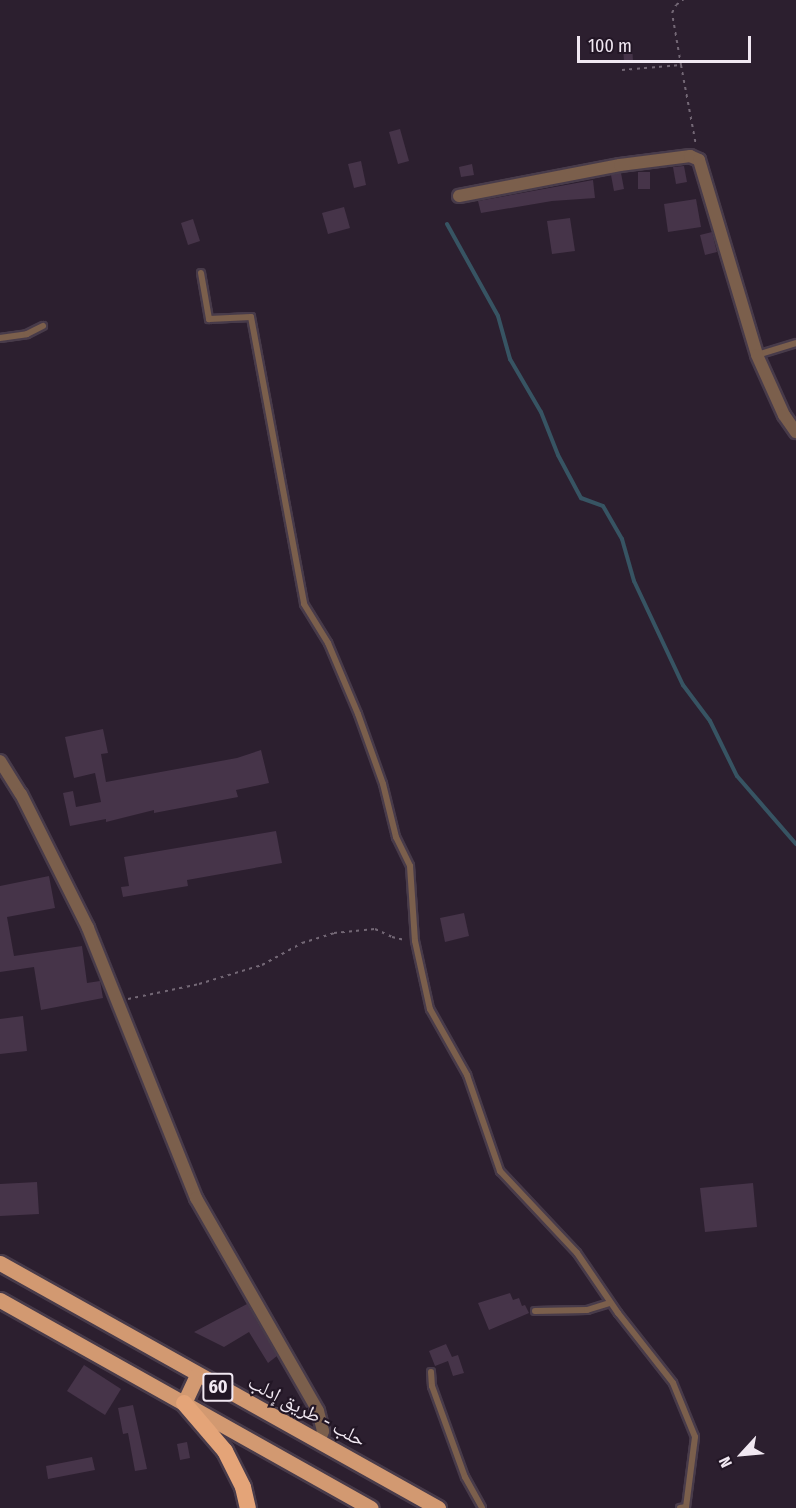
<!DOCTYPE html>
<html>
<head>
<meta charset="utf-8">
<style>
	body { margin:0 }
	#map { position:relative; width:796px; height:1508px; overflow:hidden; background:#2c1f2f; font-family:"Fira Sans Condensed","Noto Naskh Arabic",sans-serif }
	div>[style] { position:absolute }
	[style*='--x'] { left:calc(var(--x)*1px); top:calc(var(--y)*1px); width:calc(var(--w)*1px); rotate:calc(var(--a)*1deg) }
	.stream>* { height:4px; margin:-2px; padding:0 2px; transform-origin:2px; border-radius:2px; background:#375463 }
	.building>* { inset:0; background:#463449 }
	.path>* { height:2px; margin-top:-1px; transform-origin:0; background:repeating-linear-gradient(90deg,#736775 0 3px,transparent 0 7.5px) }
	.roads { filter:drop-shadow(2px 0 #483b4a) drop-shadow(-2px 0 #483b4a) drop-shadow(0 2px #483b4a) drop-shadow(0 -2px #483b4a) }
	.service>* { height:6px; margin:-3px; padding:0 3px; transform-origin:3px; border-radius:3px; background:#7b5f4c }
	.minor>* { height:12px; margin:-6px; padding:0 6px; transform-origin:6px; border-radius:6px; background:#7b5f4c }
	.primary>* { height:15px; margin:-7.5px; padding:0 7.5px; transform-origin:7.5px; border-radius:7.5px; background:#d29971 }
	.trunk>* { height:16px; margin:-8px; padding:0 8px; transform-origin:8px; border-radius:8px; background:#e4a478 }
	span { translate:-50% -50%; white-space:nowrap; text-align:center; line-height:1.15; -webkit-text-stroke:4.5px #221625; paint-order:stroke }
	.shield-label span { padding:2px 4px; background:#221625; border:2px solid; border-radius:4px; -webkit-text-stroke-width:0 }
	.shield-label { font-size:18px; color:#f1e8f2; font-weight:700 }
	.street-label { font-size:20px; color:#f1e8f2 }
	.north { position:absolute; left:712px; top:1424px; width:60px; height:60px; -webkit-text-stroke:4px #221625; paint-order:stroke; rotate:244deg; font-size:16px; font-weight:700; line-height:24px; text-align:center; color:#f1e8f2 }
	.north::after { content:''; display:block; margin:auto; width:21px; height:27px; background:#f1e8f2; clip-path:polygon(50% 0,100% 100%,50% 72%,0 100%) }
	.scale { position:absolute; left:577px; top:36px; width:174px; height:27px; box-sizing:border-box; border:3px solid #f1e8f2; border-top:0; padding-left:8px; font-size:18px; line-height:21px; white-space:nowrap; color:#f1e8f2; -webkit-text-stroke:4px #221625; paint-order:stroke }
</style>
</head>
<body>
<div id="map">
	<div class="stream">
		<div style="--x:447;--y:224;--w:105;--a:61"></div>
		<div style="--x:498;--y:316;--w:45;--a:74.4"></div>
		<div style="--x:510;--y:359;--w:61;--a:59.7"></div>
		<div style="--x:541;--y:412;--w:46;--a:68.4"></div>
		<div style="--x:558;--y:455;--w:49;--a:61.9"></div>
		<div style="--x:581;--y:498;--w:23;--a:20"></div>
		<div style="--x:603;--y:506;--w:38;--a:60"></div>
		<div style="--x:622;--y:539;--w:44;--a:74.1"></div>
		<div style="--x:634;--y:581;--w:115;--a:64.8"></div>
		<div style="--x:683;--y:685;--w:45;--a:53.1"></div>
		<div style="--x:710;--y:721;--w:61;--a:63.9"></div>
		<div style="--x:737;--y:776;--w:90;--a:49.1"></div>
	</div>
	<div class="building">
		<div style="clip-path:polygon(632px 46px,633px 61px,624px 61px,623px 47px)"></div>
		<div style="clip-path:polygon(400px 129px,409px 161px,398px 164px,389px 132px)"></div>
		<div style="clip-path:polygon(361px 161px,366px 185px,354px 188px,348px 164px)"></div>
		<div style="clip-path:polygon(472px 164px,474px 175px,461px 177px,459px 167px)"></div>
		<div style="clip-path:polygon(684px 166px,687px 182px,676px 184px,673px 167px)"></div>
		<div style="clip-path:polygon(638px 172px,650px 172px,650px 189px,638px 189px)"></div>
		<div style="clip-path:polygon(621px 173px,624px 189px,614px 191px,611px 175px)"></div>
		<div style="clip-path:polygon(593px 180px,595px 198px,552px 201px,481px 213px,478px 201px)"></div>
		<div style="clip-path:polygon(696px 199px,701px 227px,668px 232px,664px 204px)"></div>
		<div style="clip-path:polygon(344px 207px,350px 228px,328px 234px,322px 213px)"></div>
		<div style="clip-path:polygon(570px 218px,575px 251px,552px 254px,547px 221px)"></div>
		<div style="clip-path:polygon(193px 219px,200px 241px,188px 245px,181px 223px)"></div>
		<div style="clip-path:polygon(712px 232px,717px 252px,705px 255px,700px 235px)"></div>
		<div style="clip-path:polygon(103px 729px,108px 753px,101px 754px,106px 782px,237px 758px,261px 750px,269px 783px,236px 790px,238px 797px,154px 813px,154px 810px,106px 822px,106px 819px,70px 826px,63px 793px,73px 791px,76px 807px,101px 802px,95px 773px,74px 778px,65px 737px)"></div>
		<div style="clip-path:polygon(276px 831px,282px 863px,187px 880px,188px 886px,123px 897px,121px 887px,129px 886px,124px 857px)"></div>
		<div style="clip-path:polygon(49px 876px,55px 908px,7px 917px,14px 956px,82px 946px,87px 983px,100px 981px,103px 998px,41px 1010px,34px 967px,0 972px,0 886px)"></div>
		<div style="clip-path:polygon(464px 913px,469px 936px,445px 942px,440px 918px)"></div>
		<div style="clip-path:polygon(23px 1016px,27px 1051px,0 1054px,0 1019px)"></div>
		<div style="clip-path:polygon(37px 1182px,39px 1214px,0 1216px,0 1184px)"></div>
		<div style="clip-path:polygon(753px 1183px,757px 1227px,705px 1232px,700px 1188px)"></div>
		<div style="clip-path:polygon(510px 1293px,513px 1300px,519px 1298px,522px 1306px,525px 1305px,529px 1313px,489px 1330px,478px 1303px)"></div>
		<div style="clip-path:polygon(247px 1304px,277px 1356px,268px 1363px,249px 1332px,224px 1347px,194px 1332px)"></div>
		<div style="clip-path:polygon(446px 1344px,452px 1357px,458px 1355px,464px 1373px,453px 1376px,448px 1361px,435px 1366px,429px 1351px)"></div>
		<div style="clip-path:polygon(84px 1365px,121px 1389px,105px 1415px,67px 1391px)"></div>
		<div style="clip-path:polygon(133px 1405px,147px 1469px,135px 1471px,128px 1433px,123px 1434px,118px 1408px)"></div>
		<div style="clip-path:polygon(187px 1442px,190px 1458px,180px 1460px,177px 1444px)"></div>
		<div style="clip-path:polygon(92px 1457px,95px 1470px,48px 1479px,46px 1466px)"></div>
	</div>
	<div class="path">
		<div style="--x:681;--y:65;--w:53;--a:-99.8"></div>
		<div style="--x:672;--y:13;--w:9;--a:-63"></div>
		<div style="--x:676;--y:5;--w:9;--a:-36"></div>
		<div style="--x:622;--y:70;--w:59;--a:-4.8"></div>
		<div style="--x:681;--y:65;--w:81;--a:79.4"></div>
		<div style="--x:128;--y:999;--w:73;--a:-11.9"></div>
		<div style="--x:199;--y:984;--w:66;--a:-16.8"></div>
		<div style="--x:262;--y:965;--w:46;--a:-28.8"></div>
		<div style="--x:302;--y:943;--w:34;--a:-17"></div>
		<div style="--x:334;--y:933;--w:41;--a:-5.6"></div>
		<div style="--x:375;--y:929;--w:19;--a:25"></div>
		<div style="--x:392;--y:937;--w:13;--a:13"></div>
	</div>
	<div class="roads">
		<div class="service">
			<div style="--x:201;--y:273;--w:47;--a:80.1"></div>
			<div style="--x:209;--y:319;--w:42;--a:-2.7"></div>
			<div style="--x:251;--y:317;--w:292;--a:79.5"></div>
			<div style="--x:304;--y:604;--w:46;--a:58.4"></div>
			<div style="--x:328;--y:643;--w:77;--a:67.1"></div>
			<div style="--x:358;--y:714;--w:74;--a:70.3"></div>
			<div style="--x:383;--y:784;--w:55;--a:76.2"></div>
			<div style="--x:396;--y:837;--w:32;--a:64"></div>
			<div style="--x:410;--y:866;--w:75;--a:86.2"></div>
			<div style="--x:415;--y:941;--w:70;--a:77.6"></div>
			<div style="--x:430;--y:1009;--w:76;--a:60.7"></div>
			<div style="--x:467;--y:1075;--w:102;--a:71"></div>
			<div style="--x:500;--y:1171;--w:112;--a:46.8"></div>
			<div style="--x:577;--y:1253;--w:73;--a:55.7"></div>
			<div style="--x:618;--y:1313;--w:89;--a:51.8"></div>
			<div style="--x:673;--y:1383;--w:58;--a:67.8"></div>
			<div style="--x:695;--y:1437;--w:71;--a:97.3"></div>
			<div style="--x:686;--y:1507;--w:6;--a:171"></div>
			<div style="--x:0;--y:338;--w:27;--a:-8"></div>
			<div style="--x:27;--y:334;--w:18;--a:-27"></div>
			<div style="--x:757;--y:355;--w:41;--a:-17.1"></div>
			<div style="--x:535;--y:1311;--w:52;--a:-1.1"></div>
			<div style="--x:587;--y:1310;--w:24;--a:-17"></div>
			<div style="--x:431;--y:1372;--w:14;--a:86"></div>
			<div style="--x:432;--y:1386;--w:97;--a:70.1"></div>
			<div style="--x:465;--y:1477;--w:35;--a:61"></div>
		</div>
		<div class="minor">
			<div style="--x:459;--y:196;--w:164;--a:-10.9"></div>
			<div style="--x:620;--y:165;--w:71;--a:-7.3"></div>
			<div style="--x:690;--y:156;--w:10;--a:24"></div>
			<div style="--x:699;--y:160;--w:203;--a:73.4"></div>
			<div style="--x:757;--y:355;--w:66;--a:65.8"></div>
			<div style="--x:784;--y:415;--w:21;--a:55"></div>
			<div style="--x:0;--y:761;--w:39;--a:58"></div>
			<div style="--x:21;--y:794;--w:150;--a:63.4"></div>
			<div style="--x:88;--y:928;--w:291;--a:68.2"></div>
			<div style="--x:196;--y:1198;--w:245;--a:60.2"></div>
			<div style="--x:318;--y:1411;--w:21;--a:76"></div>
			<div style="--x:323;--y:1431;--w:9;--a:108"></div>
		</div>
		<div class="primary">
			<div style="--x:0;--y:1263;--w:502;--a:29.22"></div>
			<div style="--x:0;--y:1300;--w:425;--a:29.3"></div>
			<div style="--x:184;--y:1403;--w:31;--a:-65"></div>
		</div>
		<div class="trunk">
			<div style="--x:184;--y:1403;--w:63;--a:49.5"></div>
			<div style="--x:225;--y:1451;--w:40;--a:63.4"></div>
			<div style="--x:243;--y:1487;--w:22;--a:77"></div>
		</div>
	</div>
	<div class="shield-label">
		<span style="left:218px;top:1387px">60</span>
	</div>
	<div class="street-label">
		<span style="left:307px;top:1411px;rotate:28deg">حلب - طريق إدلب</span>
	</div>
	<div class="north">N</div>
	<div class="scale">100 m</div>
</div>
</body>
</html>
